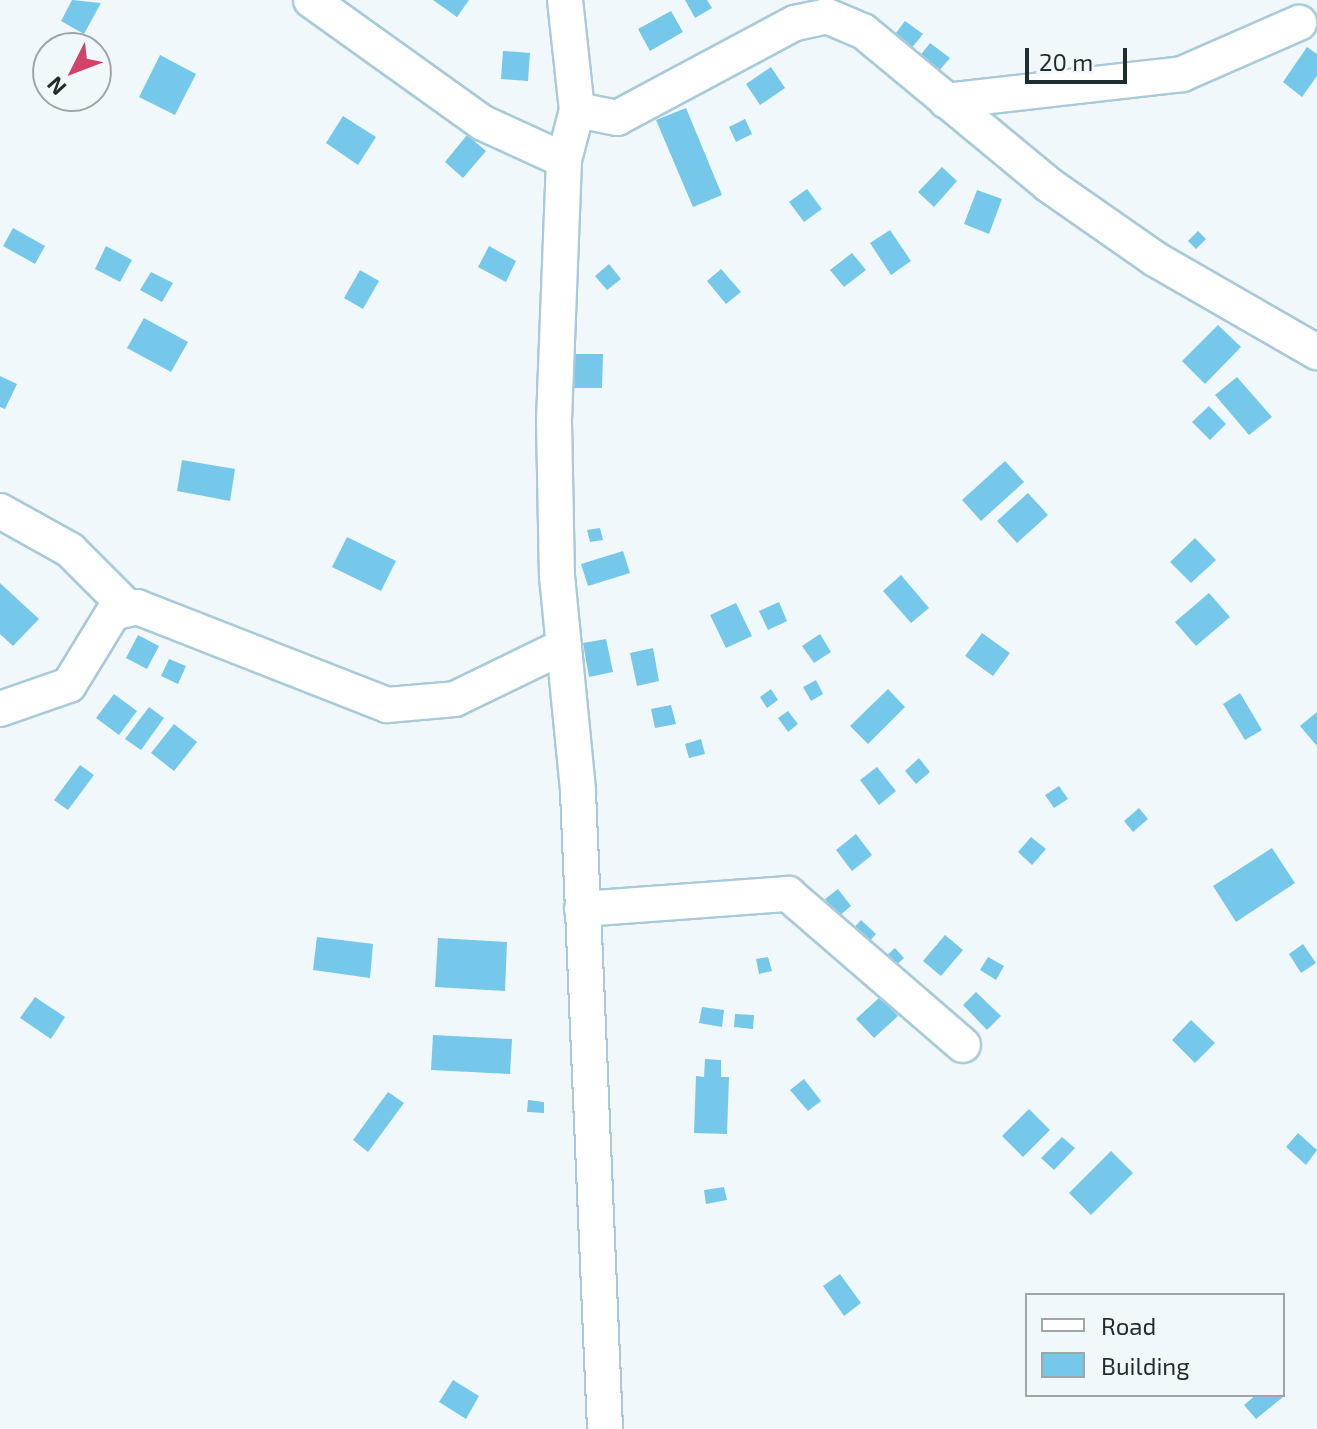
<!DOCTYPE html>
<html>
<head>
<meta charset="utf-8">
<style>
	body { margin:0 }
	#map { position:relative; width:1317px; height:1429px; overflow:hidden; background:#f1f8fb; font-family:"Exo 2",sans-serif }
	div>[style] { position:absolute }
	[style*='--x'] { left:calc(var(--x)*1px); top:calc(var(--y)*1px); width:calc(var(--w)*1px); rotate:calc(var(--a)*1deg) }
	.building>* { inset:0; background:#76c8ea }
	.roads { filter:drop-shadow(2px 0 #a9cad9) drop-shadow(-2px 0 #a9cad9) drop-shadow(0 2px #a9cad9) drop-shadow(0 -2px #a9cad9) }
	.minor>* { height:34px; margin:-17px; padding:0 17px; transform-origin:17px; border-radius:17px; background:#fff }
	span { translate:-50% -50%; white-space:nowrap; text-align:center; line-height:1.15; -webkit-text-stroke:6px #f1f8fb; paint-order:stroke }
	.legend { position:absolute; left:1025px; top:1293px; width:260px; height:104px; box-sizing:border-box; background:#f1f8fb; border:2px solid #9da6ab; margin:0; padding:10px 14px; list-style:none; font-size:24px; color:#1f2c32 }
	.legend li { display:flex; align-items:center; gap:16px; height:40px }
	.legend b { width:40px; border:2px solid #9da6ab }
	.north { position:absolute; left:32px; top:32px; width:80px; height:80px; box-sizing:border-box; background:#f1f8fb; border:2px solid #9da6ab; border-radius:50%; rotate:228deg; font-size:22px; font-weight:700; line-height:32px; text-align:center; color:#1f2c32 }
	.north::after { content:''; display:block; margin:auto; width:28px; height:36px; background:#d24365; clip-path:polygon(50% 0,100% 100%,50% 72%,0 100%) }
	.scale { position:absolute; left:1025px; top:48px; width:102px; height:36px; box-sizing:border-box; border:4px solid #1f2c32; border-top:0; padding-left:10px; font-size:24px; line-height:28px; white-space:nowrap; color:#1f2c32; -webkit-text-stroke:6px #f1f8fb; paint-order:stroke }
</style>
</head>
<body>
<div id="map">
	<div class="building">
		<div style="clip-path:polygon(72px 0,101px 3px,84px 34px,61px 21px)"></div>
		<div style="clip-path:polygon(433px 0,469px 0,457px 17px)"></div>
		<div style="clip-path:polygon(685px 0,707px 0,712px 8px,695px 18px)"></div>
		<div style="clip-path:polygon(671px 11px,683px 32px,650px 51px,638px 29px)"></div>
		<div style="clip-path:polygon(905px 21px,923px 34px,910px 50px,893px 37px)"></div>
		<div style="clip-path:polygon(930px 43px,950px 58px,938px 72px,919px 57px)"></div>
		<div style="clip-path:polygon(1307px 47px,1317px 54px,1317px 76px,1302px 97px,1283px 82px)"></div>
		<div style="clip-path:polygon(503px 51px,530px 53px,528px 81px,501px 79px)"></div>
		<div style="clip-path:polygon(160px 55px,196px 74px,175px 115px,139px 97px)"></div>
		<div style="clip-path:polygon(771px 67px,785px 88px,760px 105px,746px 84px)"></div>
		<div style="clip-path:polygon(686px 108px,722px 195px,693px 207px,656px 120px)"></div>
		<div style="clip-path:polygon(343px 116px,376px 137px,358px 165px,326px 143px)"></div>
		<div style="clip-path:polygon(745px 119px,752px 134px,736px 142px,729px 127px)"></div>
		<div style="clip-path:polygon(467px 135px,486px 151px,463px 178px,445px 162px)"></div>
		<div style="clip-path:polygon(942px 167px,957px 181px,934px 207px,918px 192px)"></div>
		<div style="clip-path:polygon(807px 189px,822px 209px,804px 222px,789px 202px)"></div>
		<div style="clip-path:polygon(977px 190px,1002px 199px,989px 234px,964px 224px)"></div>
		<div style="clip-path:polygon(13px 228px,45px 246px,35px 264px,3px 246px)"></div>
		<div style="clip-path:polygon(890px 230px,911px 261px,891px 275px,870px 243px)"></div>
		<div style="clip-path:polygon(1198px 231px,1206px 239px,1196px 249px,1188px 241px)"></div>
		<div style="clip-path:polygon(106px 246px,132px 260px,120px 282px,95px 269px)"></div>
		<div style="clip-path:polygon(489px 246px,516px 261px,506px 282px,478px 267px)"></div>
		<div style="clip-path:polygon(852px 253px,866px 270px,844px 287px,830px 270px)"></div>
		<div style="clip-path:polygon(609px 264px,621px 279px,607px 290px,595px 276px)"></div>
		<div style="clip-path:polygon(721px 269px,741px 292px,726px 304px,707px 281px)"></div>
		<div style="clip-path:polygon(360px 270px,379px 281px,363px 309px,344px 298px)"></div>
		<div style="clip-path:polygon(151px 272px,173px 283px,162px 302px,140px 290px)"></div>
		<div style="clip-path:polygon(144px 318px,188px 342px,171px 372px,127px 348px)"></div>
		<div style="clip-path:polygon(1218px 325px,1241px 347px,1205px 384px,1182px 361px)"></div>
		<div style="clip-path:polygon(572px 354px,603px 354px,602px 388px,572px 388px)"></div>
		<div style="clip-path:polygon(0 376px,17px 384px,5px 409px,0 407px)"></div>
		<div style="clip-path:polygon(1237px 377px,1272px 417px,1249px 435px,1215px 395px)"></div>
		<div style="clip-path:polygon(1209px 406px,1226px 424px,1210px 440px,1192px 422px)"></div>
		<div style="clip-path:polygon(182px 460px,235px 469px,230px 501px,177px 491px)"></div>
		<div style="clip-path:polygon(1005px 461px,1024px 482px,981px 521px,962px 500px)"></div>
		<div style="clip-path:polygon(1028px 493px,1048px 515px,1017px 543px,997px 521px)"></div>
		<div style="clip-path:polygon(600px 528px,603px 540px,590px 542px,587px 530px)"></div>
		<div style="clip-path:polygon(347px 537px,396px 561px,381px 591px,332px 567px)"></div>
		<div style="clip-path:polygon(1195px 538px,1216px 560px,1191px 583px,1170px 562px)"></div>
		<div style="clip-path:polygon(623px 551px,630px 573px,588px 586px,581px 564px)"></div>
		<div style="clip-path:polygon(901px 575px,929px 608px,911px 623px,883px 591px)"></div>
		<div style="clip-path:polygon(0 583px,39px 619px,13px 646px,0 634px)"></div>
		<div style="clip-path:polygon(1209px 593px,1230px 617px,1196px 646px,1175px 622px)"></div>
		<div style="clip-path:polygon(779px 602px,787px 621px,768px 630px,759px 611px)"></div>
		<div style="clip-path:polygon(736px 603px,752px 636px,726px 648px,710px 615px)"></div>
		<div style="clip-path:polygon(982px 633px,1010px 653px,993px 676px,965px 656px)"></div>
		<div style="clip-path:polygon(820px 634px,831px 652px,814px 663px,802px 646px)"></div>
		<div style="clip-path:polygon(138px 635px,159px 646px,147px 669px,126px 658px)"></div>
		<div style="clip-path:polygon(606px 639px,613px 672px,589px 677px,583px 643px)"></div>
		<div style="clip-path:polygon(653px 648px,659px 681px,637px 686px,630px 653px)"></div>
		<div style="clip-path:polygon(169px 659px,186px 666px,178px 684px,161px 676px)"></div>
		<div style="clip-path:polygon(816px 680px,823px 694px,811px 701px,803px 687px)"></div>
		<div style="clip-path:polygon(771px 689px,778px 700px,767px 708px,760px 697px)"></div>
		<div style="clip-path:polygon(888px 689px,905px 707px,868px 744px,850px 726px)"></div>
		<div style="clip-path:polygon(1240px 693px,1262px 730px,1245px 740px,1223px 704px)"></div>
		<div style="clip-path:polygon(114px 694px,137px 711px,119px 735px,96px 718px)"></div>
		<div style="clip-path:polygon(671px 705px,676px 724px,655px 728px,651px 709px)"></div>
		<div style="clip-path:polygon(149px 707px,164px 718px,141px 750px,125px 739px)"></div>
		<div style="clip-path:polygon(788px 711px,798px 724px,788px 732px,778px 718px)"></div>
		<div style="clip-path:polygon(1317px 712px,1317px 746px,1300px 726px)"></div>
		<div style="clip-path:polygon(174px 724px,197px 742px,174px 771px,151px 753px)"></div>
		<div style="clip-path:polygon(701px 739px,705px 754px,689px 758px,685px 744px)"></div>
		<div style="clip-path:polygon(919px 758px,930px 772px,916px 784px,905px 771px)"></div>
		<div style="clip-path:polygon(80px 765px,94px 775px,68px 810px,54px 800px)"></div>
		<div style="clip-path:polygon(877px 767px,896px 791px,879px 805px,860px 780px)"></div>
		<div style="clip-path:polygon(1059px 786px,1068px 799px,1054px 808px,1045px 795px)"></div>
		<div style="clip-path:polygon(1139px 808px,1148px 819px,1133px 832px,1124px 821px)"></div>
		<div style="clip-path:polygon(856px 834px,872px 855px,852px 871px,836px 850px)"></div>
		<div style="clip-path:polygon(1031px 837px,1046px 849px,1032px 865px,1018px 852px)"></div>
		<div style="clip-path:polygon(1272px 848px,1295px 883px,1236px 922px,1213px 886px)"></div>
		<div style="clip-path:polygon(838px 889px,851px 906px,839px 916px,825px 899px)"></div>
		<div style="clip-path:polygon(861px 920px,876px 934px,866px 945px,851px 931px)"></div>
		<div style="clip-path:polygon(945px 935px,963px 950px,941px 976px,923px 961px)"></div>
		<div style="clip-path:polygon(317px 937px,373px 944px,370px 978px,313px 970px)"></div>
		<div style="clip-path:polygon(438px 938px,507px 942px,505px 991px,435px 987px)"></div>
		<div style="clip-path:polygon(1303px 944px,1316px 963px,1301px 973px,1289px 954px)"></div>
		<div style="clip-path:polygon(895px 948px,904px 958px,894px 967px,885px 957px)"></div>
		<div style="clip-path:polygon(768px 957px,772px 971px,759px 974px,756px 959px)"></div>
		<div style="clip-path:polygon(988px 957px,1004px 966px,996px 980px,980px 970px)"></div>
		<div style="clip-path:polygon(976px 992px,1001px 1016px,987px 1030px,963px 1005px)"></div>
		<div style="clip-path:polygon(35px 997px,65px 1017px,51px 1039px,20px 1018px)"></div>
		<div style="clip-path:polygon(880px 997px,898px 1016px,874px 1038px,856px 1019px)"></div>
		<div style="clip-path:polygon(702px 1007px,724px 1010px,722px 1027px,699px 1023px)"></div>
		<div style="clip-path:polygon(735px 1014px,754px 1015px,753px 1029px,734px 1027px)"></div>
		<div style="clip-path:polygon(1191px 1020px,1215px 1043px,1195px 1063px,1172px 1040px)"></div>
		<div style="clip-path:polygon(433px 1035px,512px 1039px,510px 1074px,431px 1070px)"></div>
		<div style="clip-path:polygon(705px 1059px,721px 1060px,721px 1077px,729px 1077px,727px 1134px,694px 1133px,696px 1076px,704px 1077px)"></div>
		<div style="clip-path:polygon(804px 1079px,821px 1101px,808px 1111px,790px 1090px)"></div>
		<div style="clip-path:polygon(388px 1092px,404px 1103px,368px 1152px,353px 1140px)"></div>
		<div style="clip-path:polygon(528px 1100px,544px 1102px,544px 1113px,527px 1112px)"></div>
		<div style="clip-path:polygon(1029px 1109px,1050px 1130px,1023px 1157px,1002px 1136px)"></div>
		<div style="clip-path:polygon(1298px 1133px,1317px 1150px,1306px 1165px,1286px 1147px)"></div>
		<div style="clip-path:polygon(1062px 1137px,1075px 1148px,1054px 1170px,1041px 1158px)"></div>
		<div style="clip-path:polygon(1111px 1151px,1133px 1173px,1091px 1215px,1069px 1193px)"></div>
		<div style="clip-path:polygon(724px 1187px,727px 1200px,706px 1204px,704px 1190px)"></div>
		<div style="clip-path:polygon(840px 1274px,861px 1303px,844px 1316px,823px 1286px)"></div>
		<div style="clip-path:polygon(453px 1380px,479px 1396px,466px 1419px,439px 1402px)"></div>
		<div style="clip-path:polygon(1256px 1395px,1282px 1395px,1283px 1397px,1256px 1419px,1244px 1405px)"></div>
	</div>
	<div class="roads">
		<div class="minor">
			<div style="--x:311;--y:0;--w:211;--a:35.6"></div>
			<div style="--x:483;--y:123;--w:89;--a:24.6"></div>
			<div style="--x:565;--y:0;--w:111;--a:83.8"></div>
			<div style="--x:577;--y:110;--w:52;--a:104.6"></div>
			<div style="--x:564;--y:160;--w:262;--a:92.2"></div>
			<div style="--x:554;--y:422;--w:154;--a:88.9"></div>
			<div style="--x:557;--y:576;--w:217;--a:84.4"></div>
			<div style="--x:578;--y:792;--w:638;--a:87.57"></div>
			<div style="--x:946;--y:101;--w:238;--a:-6.5"></div>
			<div style="--x:1182;--y:74;--w:128;--a:-23.6"></div>
			<div style="--x:577;--y:110;--w:41;--a:11.3"></div>
			<div style="--x:617;--y:118;--w:202;--a:-28.1"></div>
			<div style="--x:795;--y:23;--w:33;--a:-12"></div>
			<div style="--x:827;--y:16;--w:39;--a:23"></div>
			<div style="--x:863;--y:31;--w:241;--a:39.6"></div>
			<div style="--x:1049;--y:185;--w:129;--a:34.9"></div>
			<div style="--x:1155;--y:259;--w:187;--a:29.9"></div>
			<div style="--x:0;--y:511;--w:80;--a:29.1"></div>
			<div style="--x:70;--y:550;--w:83;--a:45"></div>
			<div style="--x:0;--y:709;--w:73;--a:-19.2"></div>
			<div style="--x:69;--y:685;--w:84;--a:-58.6"></div>
			<div style="--x:113;--y:613;--w:25;--a:-14"></div>
			<div style="--x:137;--y:607;--w:269;--a:21.4"></div>
			<div style="--x:387;--y:705;--w:68;--a:-5"></div>
			<div style="--x:455;--y:699;--w:121;--a:-25.9"></div>
			<div style="--x:582;--y:909;--w:207;--a:-4.2"></div>
			<div style="--x:788;--y:894;--w:231;--a:40.8"></div>
		</div>
	</div>
	<ul class="legend">
	<li><b style="height:10px;background:#fff"></b>Road</li>
	<li><b style="height:22px;background:#76c8ea"></b>Building</li>
	</ul>
	<div class="north">N</div>
	<div class="scale">20 m</div>
</div>
</body>
</html>
